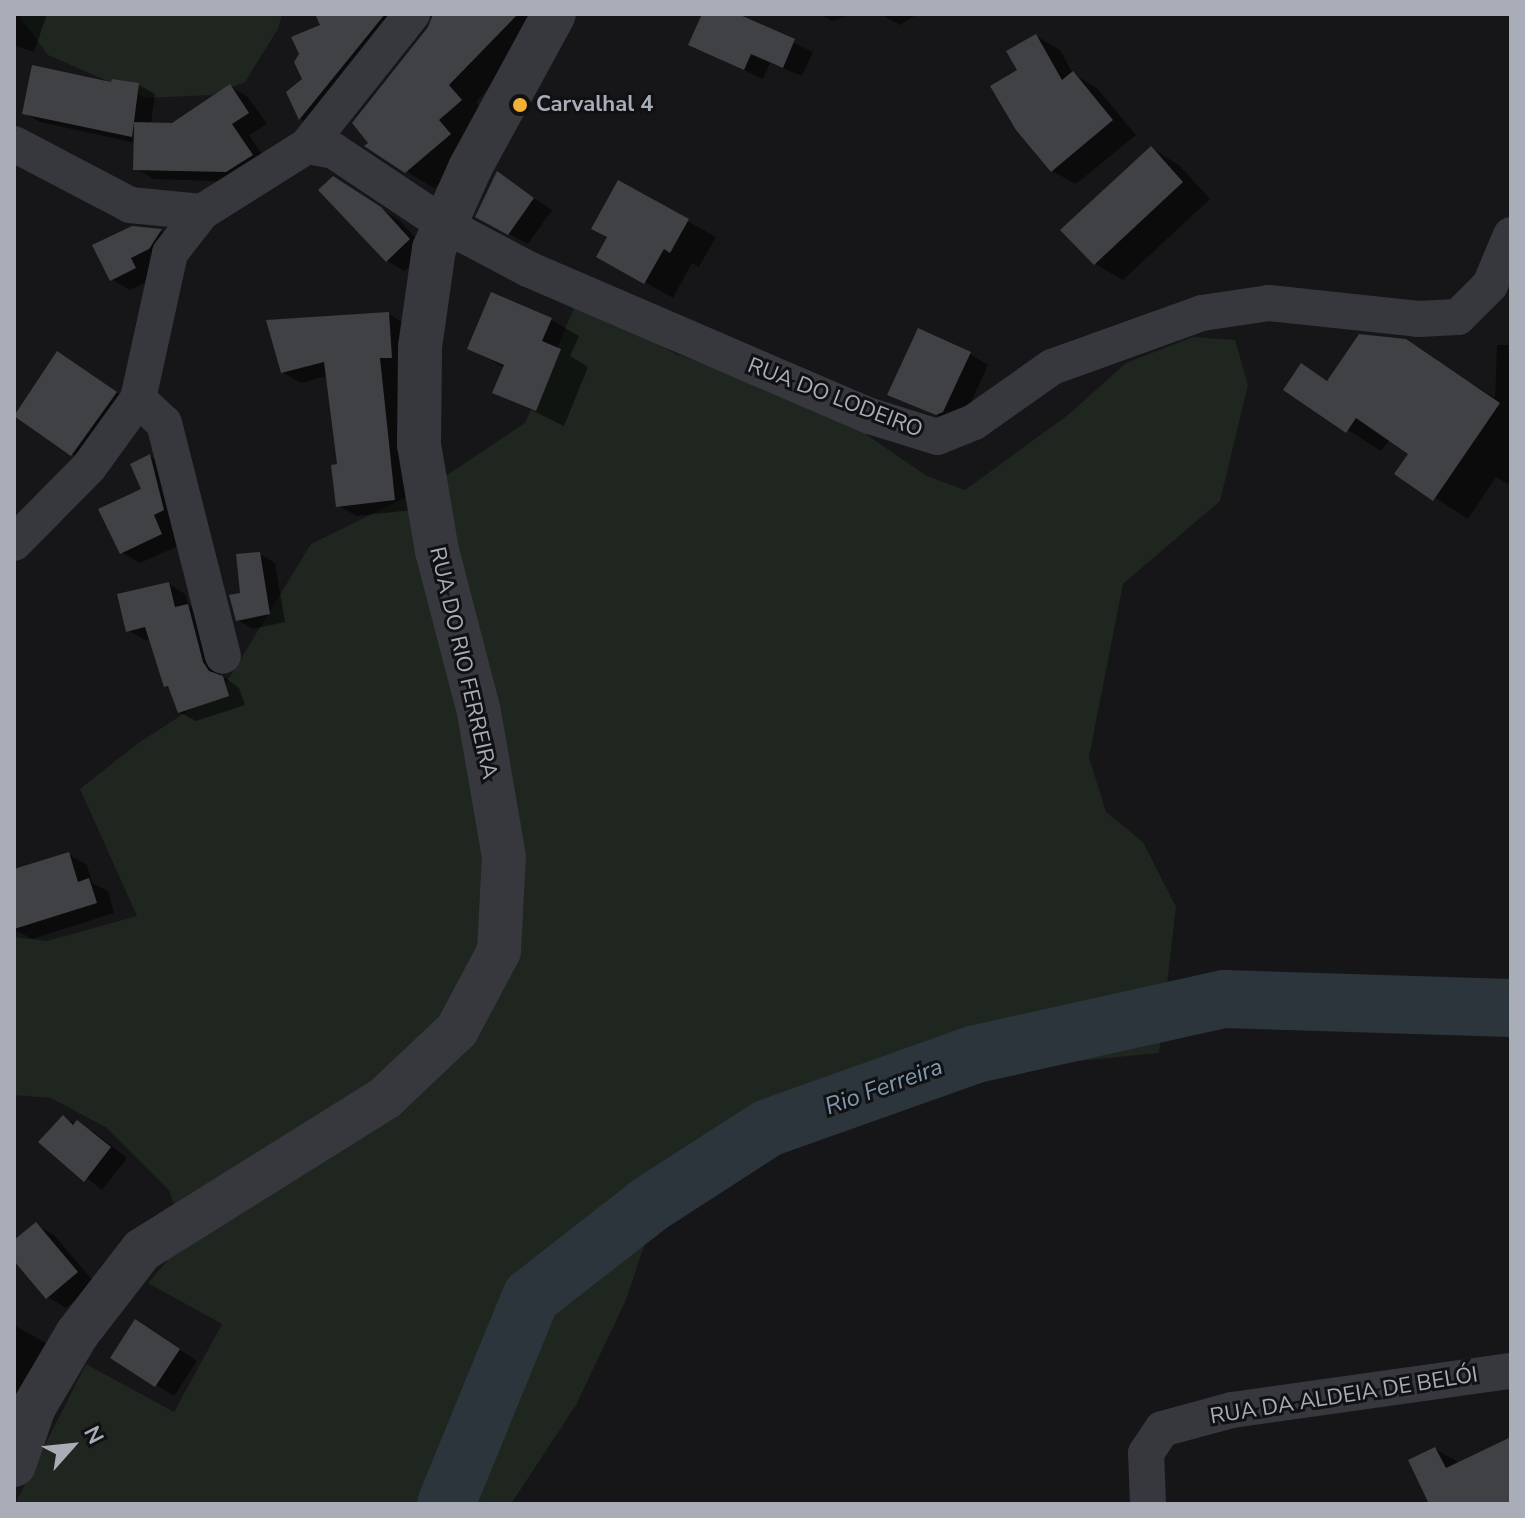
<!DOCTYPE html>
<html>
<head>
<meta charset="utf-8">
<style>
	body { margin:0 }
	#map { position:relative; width:1525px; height:1518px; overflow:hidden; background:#161618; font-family:"Nunito Sans",sans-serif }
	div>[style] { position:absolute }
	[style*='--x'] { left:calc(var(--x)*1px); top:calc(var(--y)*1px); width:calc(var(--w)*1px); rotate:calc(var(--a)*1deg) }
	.green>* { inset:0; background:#1e261f }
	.shadow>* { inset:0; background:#0007 }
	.river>* { height:58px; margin:-29px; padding:0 29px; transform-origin:29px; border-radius:29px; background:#2c353c }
	.building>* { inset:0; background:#404145 }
	.minor>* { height:36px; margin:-18px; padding:0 18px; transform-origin:18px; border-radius:18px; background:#37383d }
	.tertiary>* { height:44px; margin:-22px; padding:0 22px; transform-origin:22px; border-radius:22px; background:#37383d }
	.dots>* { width:22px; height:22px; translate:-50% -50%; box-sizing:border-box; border:4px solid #111113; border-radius:50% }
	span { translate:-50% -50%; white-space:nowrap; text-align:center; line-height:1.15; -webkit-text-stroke:6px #111113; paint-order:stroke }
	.poi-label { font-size:22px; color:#a8adb8; font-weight:700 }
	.left { translate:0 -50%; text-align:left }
	.street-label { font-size:22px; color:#a8adb8 }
	.water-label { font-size:24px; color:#7f9bb3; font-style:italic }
	.frame { position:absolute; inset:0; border:16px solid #a8adb8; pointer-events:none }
	.north { position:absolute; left:32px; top:1406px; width:80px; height:80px; -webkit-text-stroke:6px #111113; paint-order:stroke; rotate:63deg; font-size:22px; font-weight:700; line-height:32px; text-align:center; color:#a8adb8 }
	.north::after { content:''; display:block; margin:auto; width:28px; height:36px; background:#a8adb8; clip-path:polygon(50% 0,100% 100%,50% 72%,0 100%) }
</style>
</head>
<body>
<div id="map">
	<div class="green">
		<div style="clip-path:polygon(18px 14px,282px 14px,278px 29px,245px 82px,211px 95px,146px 98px,48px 55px)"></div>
		<div style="clip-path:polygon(577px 301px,676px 354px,762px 384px,861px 431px,927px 476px,965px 490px,1068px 415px,1126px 363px,1193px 337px,1235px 340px,1248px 385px,1220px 501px,1123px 584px,1089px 757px,1106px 812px,1143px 842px,1176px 907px,1159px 1053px,1007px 1068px,795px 1133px,655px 1213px,626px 1300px,576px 1405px,511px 1504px,15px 1504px,86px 1364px,174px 1412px,222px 1324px,148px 1283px,186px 1239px,169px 1190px,107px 1128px,51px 1098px,14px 1095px,14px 937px,47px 941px,137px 916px,80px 789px,137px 744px,223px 688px,311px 544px,435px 483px,525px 423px)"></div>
	</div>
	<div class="shadow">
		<div style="clip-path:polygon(14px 14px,47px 14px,34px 52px,14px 45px)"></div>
		<div style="clip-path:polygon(317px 14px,427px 14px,328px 135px,300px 119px,289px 93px,304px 79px,322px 26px)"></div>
		<div style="clip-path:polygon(432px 14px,561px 14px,476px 102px,488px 117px,478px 151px,434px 188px,406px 171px)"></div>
		<div style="clip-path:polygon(705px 14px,733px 14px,813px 52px,802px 76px,770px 63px,763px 79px,691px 45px)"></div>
		<div style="clip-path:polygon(820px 14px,853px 14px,832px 21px)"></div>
		<div style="clip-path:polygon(880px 14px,918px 14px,900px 25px)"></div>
		<div style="clip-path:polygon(1036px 36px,1060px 50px,1073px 74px,1097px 88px,1136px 135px,1076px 184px,1052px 171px,1019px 71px)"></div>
		<div style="clip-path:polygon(113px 85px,139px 85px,155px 94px,151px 124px,173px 125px,230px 86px,248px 97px,267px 124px,249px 135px,270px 166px,245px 182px,154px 179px,135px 168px,136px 143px,40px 122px,24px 113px)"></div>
		<div style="clip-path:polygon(1151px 148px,1179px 165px,1210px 199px,1123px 280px,1095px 264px)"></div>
		<div style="clip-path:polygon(498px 174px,552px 210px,528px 244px,496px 227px)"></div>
		<div style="clip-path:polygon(619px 183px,716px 237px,699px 267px,692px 263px,673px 298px,599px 256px,609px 237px)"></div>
		<div style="clip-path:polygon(352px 189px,400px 221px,427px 251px,405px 271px,387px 261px)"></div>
		<div style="clip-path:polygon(132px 228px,161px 231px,179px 241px,168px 259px,148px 268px,153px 279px,130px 290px,111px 279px)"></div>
		<div style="clip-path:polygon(389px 314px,407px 325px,413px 510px,356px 516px,338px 505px,339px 466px,327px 376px,301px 383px,282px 372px)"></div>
		<div style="clip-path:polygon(551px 320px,579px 336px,570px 356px,588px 367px,564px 426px,495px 392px,505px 368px,469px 348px)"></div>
		<div style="clip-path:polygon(1405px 341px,1495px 398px,1497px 345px,1511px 345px,1511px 486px,1496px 477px,1468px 519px,1397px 473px,1410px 453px,1390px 439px,1381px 451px,1285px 390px,1301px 366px,1329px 382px)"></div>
		<div style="clip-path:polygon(58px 353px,143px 410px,100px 470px,72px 454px)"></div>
		<div style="clip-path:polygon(970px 354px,988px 365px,962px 422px,956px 424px,890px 394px)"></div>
		<div style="clip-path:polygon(150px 456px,169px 467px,182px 521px,171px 526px,180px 545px,140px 563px,121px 552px,144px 490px)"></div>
		<div style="clip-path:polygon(260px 554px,275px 563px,285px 622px,253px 629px,238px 620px,243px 594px)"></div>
		<div style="clip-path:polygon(169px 584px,185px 594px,189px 606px,205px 616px,219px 673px,239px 688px,245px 705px,196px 721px,179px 712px,172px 689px,166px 686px,151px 639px,145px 640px,128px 630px)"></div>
		<div style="clip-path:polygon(68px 854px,87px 865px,92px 883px,108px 891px,114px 913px,32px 939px,14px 929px,14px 871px)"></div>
		<div style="clip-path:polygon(63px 1118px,94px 1132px,127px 1158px,102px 1190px,41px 1142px)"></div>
		<div style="clip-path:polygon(36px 1225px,54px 1235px,95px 1283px,66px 1308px,48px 1297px,14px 1258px,14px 1243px)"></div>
		<div style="clip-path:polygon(14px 1325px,62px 1352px,14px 1446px)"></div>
		<div style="clip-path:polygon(154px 1333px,197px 1361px,174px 1396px,156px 1385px)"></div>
		<div style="clip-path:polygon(1511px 1439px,1511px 1504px,1431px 1504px,1435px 1449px,1460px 1463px)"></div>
	</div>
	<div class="river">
		<div style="--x:446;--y:1504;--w:224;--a:-67.7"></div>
		<div style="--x:531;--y:1297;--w:151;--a:-38"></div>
		<div style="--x:650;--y:1204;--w:140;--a:-32.8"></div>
		<div style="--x:768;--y:1128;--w:221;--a:-19.6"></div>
		<div style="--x:976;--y:1054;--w:255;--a:-12.5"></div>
		<div style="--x:1225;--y:999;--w:286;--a:1.8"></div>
	</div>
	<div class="building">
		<div style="clip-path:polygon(315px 14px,385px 14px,299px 120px,286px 92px,302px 79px,294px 62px,299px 54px,291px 37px,320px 25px)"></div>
		<div style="clip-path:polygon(433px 14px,518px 14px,449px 85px,462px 100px,439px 120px,451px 134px,405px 173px,364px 146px,368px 143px,352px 123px,428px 27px)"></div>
		<div style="clip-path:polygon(702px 14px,738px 14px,795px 39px,783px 68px,751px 54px,744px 70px,688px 45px)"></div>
		<div style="clip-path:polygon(1036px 34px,1062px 80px,1073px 71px,1113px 120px,1051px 172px,1016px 130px,990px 86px,1017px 70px,1006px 51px)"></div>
		<div style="clip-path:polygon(32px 65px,111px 82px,112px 79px,139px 83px,132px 137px,22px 114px)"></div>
		<div style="clip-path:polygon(230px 84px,249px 113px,232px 124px,253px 155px,226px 172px,133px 170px,134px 122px,172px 123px)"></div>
		<div style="clip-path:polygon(1151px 146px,1183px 182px,1094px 265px,1060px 230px)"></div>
		<div style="clip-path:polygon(497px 171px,534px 198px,508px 235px,475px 217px)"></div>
		<div style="clip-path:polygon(333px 176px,381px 207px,410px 239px,386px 262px,318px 190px)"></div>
		<div style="clip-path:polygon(618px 180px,689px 219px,670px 253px,664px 249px,644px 284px,596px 257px,607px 237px,591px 229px)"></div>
		<div style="clip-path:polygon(132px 226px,162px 229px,149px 249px,131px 258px,136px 268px,110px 281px,92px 245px)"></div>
		<div style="clip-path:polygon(491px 292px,552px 318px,542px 341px,561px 349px,536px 411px,492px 393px,504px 365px,467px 349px)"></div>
		<div style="clip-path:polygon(389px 312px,392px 358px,380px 358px,395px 500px,336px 507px,331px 465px,337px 464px,324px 362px,281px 373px,266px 320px)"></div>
		<div style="clip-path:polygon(918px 328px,971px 352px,943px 412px,936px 415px,887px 395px)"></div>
		<div style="clip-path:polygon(1359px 334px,1406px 339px,1500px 403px,1433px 501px,1394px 474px,1408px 454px,1356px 418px,1346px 433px,1283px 390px,1301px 363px,1327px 381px)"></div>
		<div style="clip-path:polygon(57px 351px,117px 392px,71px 456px,14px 416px)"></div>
		<div style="clip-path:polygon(150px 454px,164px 510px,154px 515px,162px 534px,120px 554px,98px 509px,141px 489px,130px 464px)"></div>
		<div style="clip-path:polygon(260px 552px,270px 614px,236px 621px,229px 595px,240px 593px,236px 554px)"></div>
		<div style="clip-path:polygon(169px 582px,175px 607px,188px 604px,203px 662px,209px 671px,223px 676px,229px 696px,178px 713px,168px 686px,164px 687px,145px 627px,126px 632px,117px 594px)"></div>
		<div style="clip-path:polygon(69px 852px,78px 882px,89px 878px,97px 903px,14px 929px,14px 869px)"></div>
		<div style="clip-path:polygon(63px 1115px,73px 1125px,77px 1120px,111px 1147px,84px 1182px,38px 1142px)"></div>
		<div style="clip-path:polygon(36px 1222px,78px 1272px,46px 1299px,14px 1261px,14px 1240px)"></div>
		<div style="clip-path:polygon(135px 1319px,180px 1349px,155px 1387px,110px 1358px)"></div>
		<div style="clip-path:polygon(1511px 1437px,1511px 1504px,1429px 1504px,1408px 1460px,1435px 1447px,1446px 1468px)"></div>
	</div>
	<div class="minor">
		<div style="--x:14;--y:144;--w:131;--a:27.7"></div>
		<div style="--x:130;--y:205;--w:72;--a:5.6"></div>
		<div style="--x:307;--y:146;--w:169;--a:-51.5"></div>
		<div style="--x:138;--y:399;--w:35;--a:43"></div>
		<div style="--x:164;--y:423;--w:240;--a:75.8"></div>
		<div style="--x:14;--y:543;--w:107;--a:-45.4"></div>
		<div style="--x:89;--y:467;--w:84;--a:-54.2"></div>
		<div style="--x:138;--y:399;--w:149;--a:-77.6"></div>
		<div style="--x:170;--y:253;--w:52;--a:-52"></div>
		<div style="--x:202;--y:212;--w:124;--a:-32.2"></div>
		<div style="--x:307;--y:146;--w:27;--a:10"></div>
		<div style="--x:334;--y:151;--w:133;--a:33.7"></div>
		<div style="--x:445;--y:225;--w:94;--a:27.9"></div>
		<div style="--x:528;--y:269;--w:372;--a:23.3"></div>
		<div style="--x:870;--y:416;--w:70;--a:17.4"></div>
		<div style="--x:937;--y:437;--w:40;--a:-22"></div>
		<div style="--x:974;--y:422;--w:95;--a:-35.2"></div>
		<div style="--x:1052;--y:367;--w:159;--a:-19.8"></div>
		<div style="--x:1202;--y:313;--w:68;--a:-8.5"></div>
		<div style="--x:1269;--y:303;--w:150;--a:6.1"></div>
		<div style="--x:1418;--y:319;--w:40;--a:-2.9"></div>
		<div style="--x:1458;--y:317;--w:45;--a:-45"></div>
		<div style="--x:1490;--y:285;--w:54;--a:-67.2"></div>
		<div style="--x:1148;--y:1504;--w:51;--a:-92.2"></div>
		<div style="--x:1146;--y:1453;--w:29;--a:-56"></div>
		<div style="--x:1162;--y:1429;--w:73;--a:-15.2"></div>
		<div style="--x:1232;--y:1410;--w:282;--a:-8"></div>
	</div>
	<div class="tertiary">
		<div style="--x:14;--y:1465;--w:61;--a:-71"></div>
		<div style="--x:34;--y:1407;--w:85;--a:-59.5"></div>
		<div style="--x:77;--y:1334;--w:106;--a:-52.3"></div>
		<div style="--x:142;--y:1250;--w:287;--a:-32"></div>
		<div style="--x:385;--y:1098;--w:99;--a:-43.4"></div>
		<div style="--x:457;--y:1030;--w:89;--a:-62"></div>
		<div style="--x:499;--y:951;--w:94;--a:-87"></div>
		<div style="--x:504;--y:857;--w:147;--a:-99.8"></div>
		<div style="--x:479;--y:712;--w:166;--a:-104.6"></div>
		<div style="--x:437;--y:551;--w:108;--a:-99.6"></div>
		<div style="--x:419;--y:445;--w:98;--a:-89.4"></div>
		<div style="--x:420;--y:347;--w:99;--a:-81.9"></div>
		<div style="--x:434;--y:249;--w:89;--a:-66"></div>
		<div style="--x:470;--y:168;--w:175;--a:-61.4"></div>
	</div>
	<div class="dots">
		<div style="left:520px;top:105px;background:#f2b134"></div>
	</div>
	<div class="poi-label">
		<span class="left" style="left:536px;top:105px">Carvalhal 4</span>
	</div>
	<div class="street-label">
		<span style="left:835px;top:398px;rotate:21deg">RUA DO LODEIRO</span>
		<span style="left:463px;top:663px;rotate:77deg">RUA DO RIO FERREIRA</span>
		<span style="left:1344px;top:1396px;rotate:-9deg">RUA DA ALDEIA DE BELÓI</span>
	</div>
	<div class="water-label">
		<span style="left:884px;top:1087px;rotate:-20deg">Rio Ferreira</span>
	</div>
	<div class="frame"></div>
	<div class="north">N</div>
</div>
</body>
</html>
